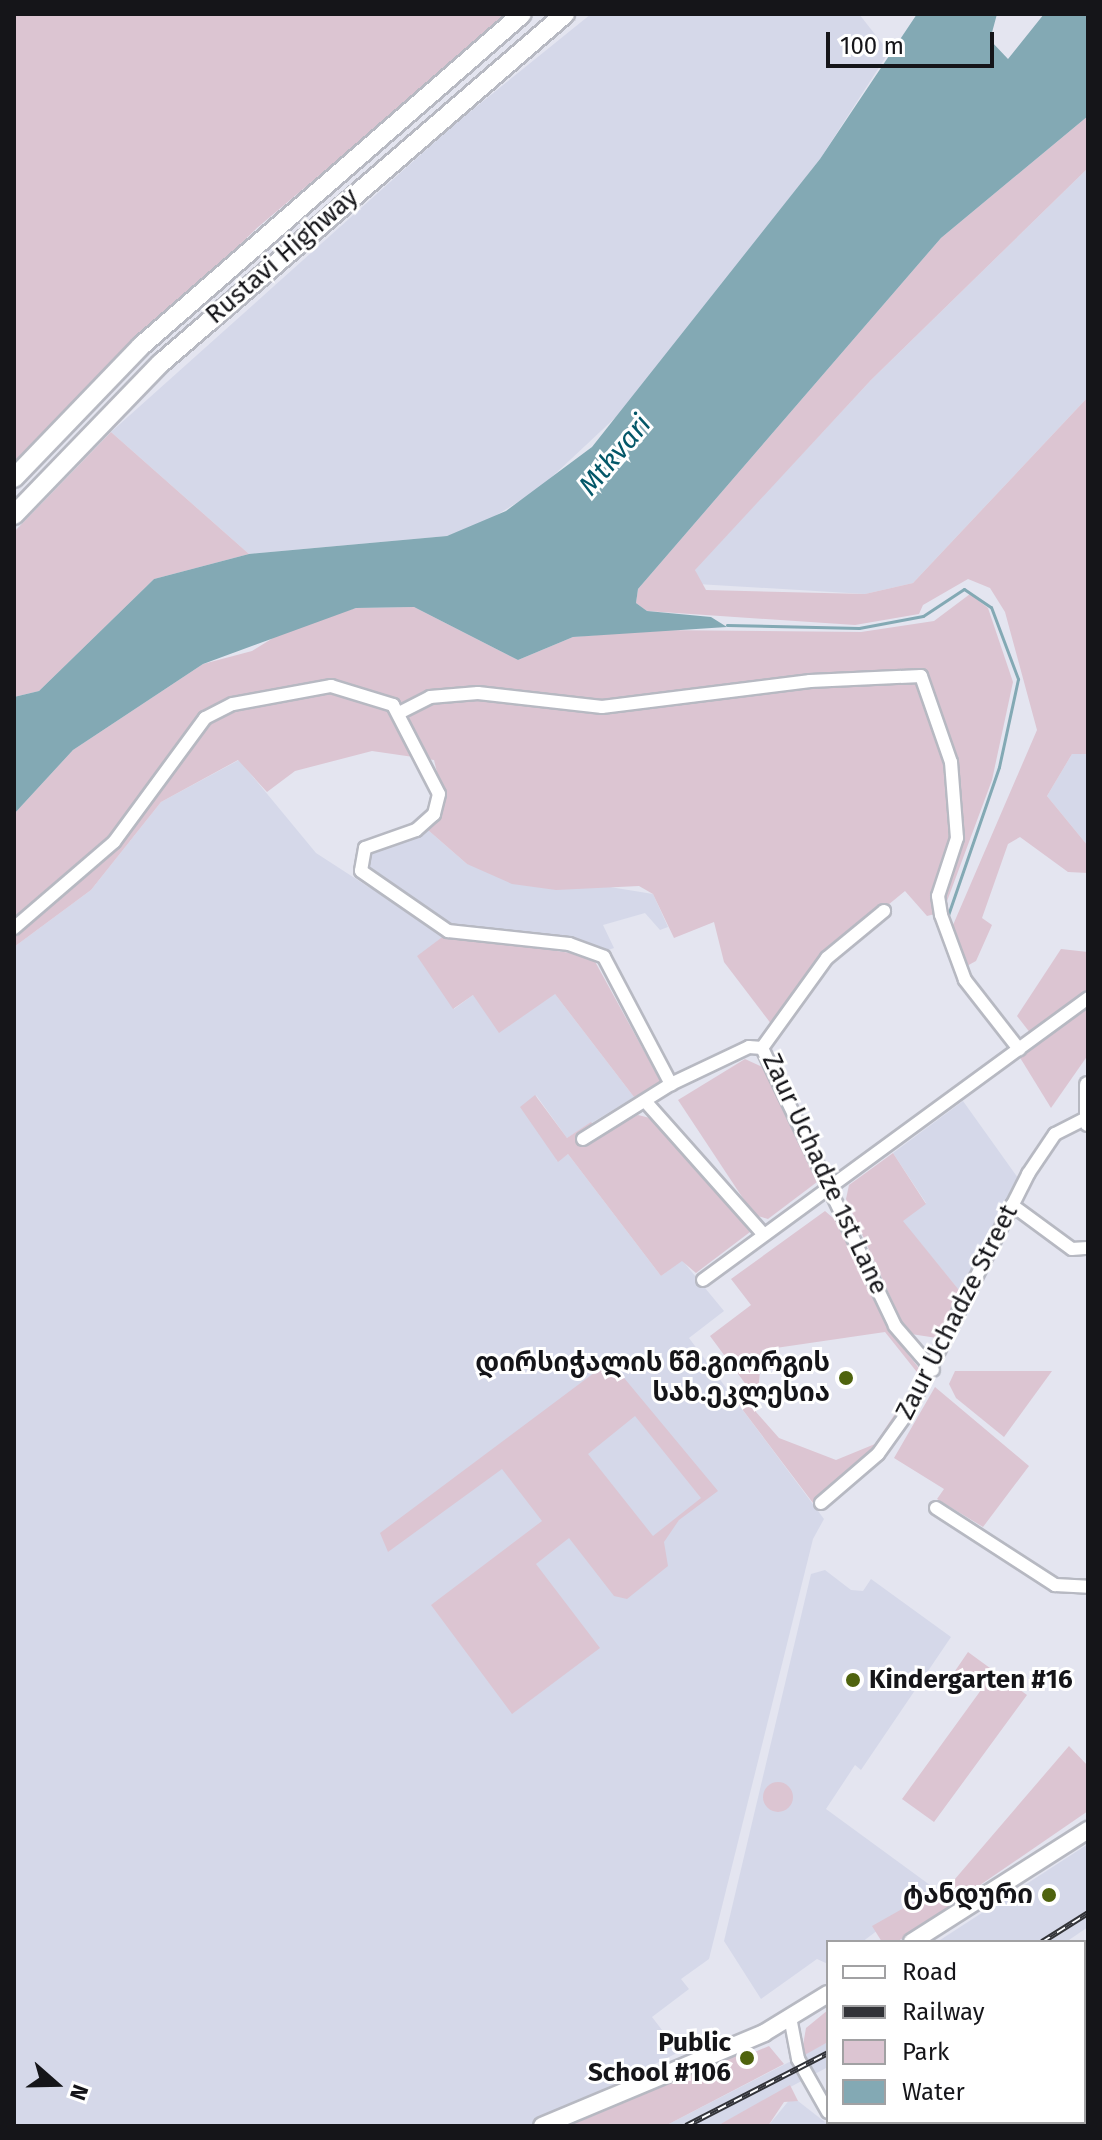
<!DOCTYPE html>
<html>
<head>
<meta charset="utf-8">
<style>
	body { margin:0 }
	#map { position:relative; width:1102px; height:2140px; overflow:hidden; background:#e4e5f0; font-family:"Fira Sans","Noto Sans Georgian",sans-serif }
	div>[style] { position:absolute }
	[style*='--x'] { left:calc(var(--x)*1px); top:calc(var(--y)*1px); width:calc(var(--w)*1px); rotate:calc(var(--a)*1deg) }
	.built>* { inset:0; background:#d5d8e9 }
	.green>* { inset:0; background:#dcc5d2 }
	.round { border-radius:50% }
	.water>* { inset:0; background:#83a9b4 }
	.stream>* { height:3px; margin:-1.5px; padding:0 1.5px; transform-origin:1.5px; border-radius:1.5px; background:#83a9b4 }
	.roads { filter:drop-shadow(2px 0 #b7b9c2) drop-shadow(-2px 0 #b7b9c2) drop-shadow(0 2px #b7b9c2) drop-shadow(0 -2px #b7b9c2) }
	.minor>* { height:12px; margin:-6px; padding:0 6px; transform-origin:6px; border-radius:6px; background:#fff }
	.major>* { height:16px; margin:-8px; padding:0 8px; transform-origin:8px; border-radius:8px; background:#fff }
	.highway>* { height:18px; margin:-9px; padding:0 9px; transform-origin:9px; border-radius:9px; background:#fff }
	.rail>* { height:6px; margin-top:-3px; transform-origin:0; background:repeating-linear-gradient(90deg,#fff 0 9px,#323338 0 18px); box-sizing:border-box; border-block:2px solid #323338 }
	.dots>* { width:22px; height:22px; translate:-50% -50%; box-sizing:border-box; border:4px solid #fff; border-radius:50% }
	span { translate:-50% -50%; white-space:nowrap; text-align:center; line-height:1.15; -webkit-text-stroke:6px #fff; paint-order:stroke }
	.street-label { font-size:26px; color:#151519 }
	.poi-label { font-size:26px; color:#151519; font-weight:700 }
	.right { translate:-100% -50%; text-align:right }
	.left { translate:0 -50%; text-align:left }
	.water-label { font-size:28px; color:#035768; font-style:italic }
	.frame { position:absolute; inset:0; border:16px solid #151519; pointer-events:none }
	.legend { position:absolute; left:826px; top:1940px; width:260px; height:184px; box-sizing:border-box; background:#fff; border:2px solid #a1a1a3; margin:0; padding:10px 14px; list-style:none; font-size:24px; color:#151519 }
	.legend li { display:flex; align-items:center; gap:16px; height:40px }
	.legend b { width:40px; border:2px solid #a1a1a3 }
	.north { position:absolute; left:16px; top:2044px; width:80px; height:80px; -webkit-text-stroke:6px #fff; paint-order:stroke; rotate:110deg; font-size:22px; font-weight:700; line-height:32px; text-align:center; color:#151519 }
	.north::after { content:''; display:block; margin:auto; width:28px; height:36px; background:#151519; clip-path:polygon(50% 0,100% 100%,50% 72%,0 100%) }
	.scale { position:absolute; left:826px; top:32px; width:168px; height:36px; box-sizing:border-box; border:4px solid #151519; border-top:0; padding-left:10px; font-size:24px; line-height:28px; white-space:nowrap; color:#151519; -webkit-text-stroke:6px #fff; paint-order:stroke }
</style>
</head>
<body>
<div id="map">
	<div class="built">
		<div style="clip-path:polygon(591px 14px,859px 14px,889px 52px,820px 159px,633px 401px,538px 490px,480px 525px,447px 536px,249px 554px,111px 432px,456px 123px)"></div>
		<div style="clip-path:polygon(1088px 168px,1088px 397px,913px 583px,865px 594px,697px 584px,695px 569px,871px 380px)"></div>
		<div style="clip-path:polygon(1072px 754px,1088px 754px,1088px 846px,1047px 796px)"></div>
		<div style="clip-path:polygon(239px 760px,316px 853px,370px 888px,384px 881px,367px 865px,372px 849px,428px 830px,467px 864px,653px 894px,668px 927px,660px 930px,645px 913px,603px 925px,614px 948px,592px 956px,445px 935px,454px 1009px,473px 995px,555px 994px,634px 1097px,567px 1138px,536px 1095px,557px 1161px,568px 1154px,661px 1276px,682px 1260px,724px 1311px,689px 1338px,824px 1519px,813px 1539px,709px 1959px,681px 1979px,689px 1989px,652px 2017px,679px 2052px,529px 2126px,14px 2126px,14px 947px,91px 890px,161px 802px)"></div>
		<div style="clip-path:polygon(963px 1101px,1018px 1178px,963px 1295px,902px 1221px,926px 1203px,893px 1153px)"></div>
		<div style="clip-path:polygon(825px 1570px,851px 1590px,863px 1591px,871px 1579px,951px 1637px,861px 1770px,855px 1765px,826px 1809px,934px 1888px,862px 1942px,828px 1942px,828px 1964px,817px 1959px,761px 1999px,724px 1941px,811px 1574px)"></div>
		<div style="clip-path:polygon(1088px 1844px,1088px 1927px,1066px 1942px,937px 1942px)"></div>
		<div style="clip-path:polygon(828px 2042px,828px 2067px,717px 2126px,665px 2126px)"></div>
		<div style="clip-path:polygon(791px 2098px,798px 2101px,830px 2126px,768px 2126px)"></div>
	</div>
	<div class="green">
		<div style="clip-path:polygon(14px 14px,510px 14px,257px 228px,14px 462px)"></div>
		<div style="clip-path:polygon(1088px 116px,1088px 168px,871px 380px,695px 570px,706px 590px,865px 594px,913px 583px,1088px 397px,1088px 754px,1072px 754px,1047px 796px,1088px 846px,1088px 873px,1068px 872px,1020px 837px,1008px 844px,982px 918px,992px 925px,976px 961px,965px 967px,953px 925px,1037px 730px,1005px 612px,990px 588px,968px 579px,923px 605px,919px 614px,855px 625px,647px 611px,636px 603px,638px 589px,941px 238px)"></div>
		<div style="clip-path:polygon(111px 432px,249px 554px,154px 579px,39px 691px,14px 697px,14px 532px)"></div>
		<div style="clip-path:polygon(970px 594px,988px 608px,1013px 682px,992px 780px,943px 912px,927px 916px,905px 891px,820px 961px,772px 1025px,724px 962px,714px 922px,674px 938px,653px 894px,639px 886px,556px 890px,512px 884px,467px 864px,428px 830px,444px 801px,434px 760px,372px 751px,295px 771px,267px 792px,238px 760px,161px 802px,91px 890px,14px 947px,14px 814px,73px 750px,203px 664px,252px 651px,294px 625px,356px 608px,414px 607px,518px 660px,573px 637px,655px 630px,861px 632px,934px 621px)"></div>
		<div style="clip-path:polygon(445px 935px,592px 956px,662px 1084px,634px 1097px,555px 994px,499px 1033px,473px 995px,453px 1009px,417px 956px)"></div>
		<div style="clip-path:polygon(1061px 949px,1088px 952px,1088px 990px,1031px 1034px,1017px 1016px)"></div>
		<div style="clip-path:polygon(1088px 1006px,1088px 1055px,1051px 1108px,1019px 1056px)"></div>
		<div style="clip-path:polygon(745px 1059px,767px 1069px,821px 1179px,768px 1219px,754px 1215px,678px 1100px)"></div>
		<div style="clip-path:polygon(535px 1095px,567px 1138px,591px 1122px,600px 1134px,638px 1115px,654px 1119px,750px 1232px,696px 1273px,682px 1261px,661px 1276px,568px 1154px,558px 1162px,520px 1107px)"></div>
		<div style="clip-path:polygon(893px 1153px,926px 1204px,903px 1221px,963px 1295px,937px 1338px,911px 1334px,901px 1320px,846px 1199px,849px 1185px)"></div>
		<div style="clip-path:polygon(evenodd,825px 1211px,847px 1230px,893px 1335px,925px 1376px,874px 1453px,813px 1503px,736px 1401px,750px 1390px,710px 1336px,751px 1305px,731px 1279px,825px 1211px,885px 1332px,920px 1376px,875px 1444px,836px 1460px,779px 1438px,756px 1412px,762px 1350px,885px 1332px)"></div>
		<div style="clip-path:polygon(evenodd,610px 1361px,718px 1491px,679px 1520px,664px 1542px,668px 1566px,627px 1599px,614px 1596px,569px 1538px,536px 1564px,600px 1648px,512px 1714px,431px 1605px,542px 1521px,502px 1469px,388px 1552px,380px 1533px,610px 1361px,635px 1416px,701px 1498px,653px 1536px,588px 1454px,635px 1416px)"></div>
		<div style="clip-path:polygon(955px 1371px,1052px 1371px,1004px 1437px,956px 1398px,949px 1384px)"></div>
		<div style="clip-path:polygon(935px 1387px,1029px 1466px,983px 1527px,937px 1499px,944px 1489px,894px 1458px)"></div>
		<div style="clip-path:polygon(968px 1652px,1027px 1695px,934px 1822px,902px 1799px,981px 1690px,955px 1671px)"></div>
		<div style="clip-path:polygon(1069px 1746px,1088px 1766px,1088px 1811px,897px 1942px,882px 1942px,872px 1926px,955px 1879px)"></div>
		<div class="round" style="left:763px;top:1782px;width:30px;height:30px"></div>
		<div style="clip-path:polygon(828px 2010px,828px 2042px,801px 2057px,806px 2028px)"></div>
		<div style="clip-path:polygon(769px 2046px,784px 2064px,665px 2126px,561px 2126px,730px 2052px,743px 2057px)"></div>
		<div style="clip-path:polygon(790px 2085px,798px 2101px,784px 2102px,768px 2126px,717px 2126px)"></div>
	</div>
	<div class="water">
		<div style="clip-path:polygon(917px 14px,997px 14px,990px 40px,1008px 59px,1044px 14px,1088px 14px,1088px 116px,941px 238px,638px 589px,636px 603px,647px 611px,711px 617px,727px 627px,573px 637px,518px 660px,414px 607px,356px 608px,203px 664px,73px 750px,14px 814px,14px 697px,39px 691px,154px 579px,249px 554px,447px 536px,506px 511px,592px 447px,820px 159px)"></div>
	</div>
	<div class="stream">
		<div style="--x:727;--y:625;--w:132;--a:1.3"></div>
		<div style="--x:859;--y:628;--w:65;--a:-10.6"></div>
		<div style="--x:923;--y:616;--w:49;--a:-33.4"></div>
		<div style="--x:964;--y:589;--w:32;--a:34"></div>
		<div style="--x:991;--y:607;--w:77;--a:69.4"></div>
		<div style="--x:1018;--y:679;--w:90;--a:102.2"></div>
		<div style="--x:999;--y:767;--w:160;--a:109"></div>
	</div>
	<div class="roads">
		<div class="minor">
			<div style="--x:399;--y:713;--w:35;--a:-27"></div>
			<div style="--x:430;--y:697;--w:48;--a:-4.8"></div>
			<div style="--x:478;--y:693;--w:125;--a:6.4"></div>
			<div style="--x:602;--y:707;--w:210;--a:-7.1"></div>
			<div style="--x:810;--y:681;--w:111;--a:-2.6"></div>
			<div style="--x:921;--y:676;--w:91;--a:70.8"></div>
			<div style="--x:951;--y:762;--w:76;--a:85.5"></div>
			<div style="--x:957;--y:838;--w:61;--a:108.1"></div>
			<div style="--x:938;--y:896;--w:19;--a:81"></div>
			<div style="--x:941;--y:915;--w:69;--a:69.7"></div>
			<div style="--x:965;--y:980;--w:88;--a:52"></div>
			<div style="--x:14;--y:928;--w:132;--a:-40.7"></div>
			<div style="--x:114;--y:842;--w:154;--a:-53.7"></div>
			<div style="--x:205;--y:718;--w:31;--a:-27"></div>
			<div style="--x:233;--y:704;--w:100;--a:-10.4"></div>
			<div style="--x:331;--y:686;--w:65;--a:17"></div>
			<div style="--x:393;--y:705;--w:100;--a:62.7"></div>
			<div style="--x:439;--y:794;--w:21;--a:104"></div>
			<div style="--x:434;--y:814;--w:24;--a:138"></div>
			<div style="--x:416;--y:830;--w:54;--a:160.6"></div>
			<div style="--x:365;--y:848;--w:23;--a:100"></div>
			<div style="--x:361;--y:871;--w:106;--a:34.6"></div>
			<div style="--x:448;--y:931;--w:122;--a:6.1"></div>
			<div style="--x:569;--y:944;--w:37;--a:20"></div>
			<div style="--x:604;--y:957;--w:144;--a:62.2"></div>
			<div style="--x:762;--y:1048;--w:308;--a:64.4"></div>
			<div style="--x:895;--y:1326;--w:58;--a:49.2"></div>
			<div style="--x:762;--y:1048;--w:111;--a:-54.2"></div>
			<div style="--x:827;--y:958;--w:74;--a:-39.5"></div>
			<div style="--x:645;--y:1101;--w:178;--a:48.4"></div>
			<div style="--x:583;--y:1139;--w:104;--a:-32"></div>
			<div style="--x:671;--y:1084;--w:86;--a:-25.4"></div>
			<div style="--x:749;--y:1047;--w:13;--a:4"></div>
			<div style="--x:1012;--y:1205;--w:74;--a:36.3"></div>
			<div style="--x:1072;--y:1249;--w:16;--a:-4"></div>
			<div style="--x:703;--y:1280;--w:477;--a:-36.2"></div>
			<div style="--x:821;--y:1503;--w:75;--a:-40.7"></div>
			<div style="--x:878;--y:1454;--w:52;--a:-54.5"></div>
			<div style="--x:908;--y:1412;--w:267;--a:-63.2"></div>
			<div style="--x:1028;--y:1174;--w:48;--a:-56"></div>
			<div style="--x:1055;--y:1134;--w:34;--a:-27"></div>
			<div style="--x:936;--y:1508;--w:142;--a:32.9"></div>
			<div style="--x:1055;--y:1585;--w:33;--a:3"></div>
			<div style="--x:790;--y:2017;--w:43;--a:79.2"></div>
			<div style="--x:798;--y:2059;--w:61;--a:60.5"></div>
			<div style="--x:837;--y:2122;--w:7;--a:34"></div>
			<div style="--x:940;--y:2126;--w:4;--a:-76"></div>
		</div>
		<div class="major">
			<div style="--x:1088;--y:1085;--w:38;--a:90"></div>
			<div style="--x:912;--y:1942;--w:209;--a:-32.5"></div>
			<div style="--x:542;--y:2126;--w:241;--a:-22.7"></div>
			<div style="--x:764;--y:2033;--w:75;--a:-31.4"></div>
		</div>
		<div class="highway">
			<div style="--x:14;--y:478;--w:183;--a:-46.1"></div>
			<div style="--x:141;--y:346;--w:505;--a:-41.07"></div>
			<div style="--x:14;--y:515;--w:211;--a:-46"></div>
			<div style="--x:161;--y:363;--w:534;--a:-40.82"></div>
		</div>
	</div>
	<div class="rail">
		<div style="--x:1042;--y:1942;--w:54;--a:-32.2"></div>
		<div style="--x:686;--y:2126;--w:160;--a:-27.2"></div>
	</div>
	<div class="dots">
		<div style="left:846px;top:1378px;background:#4f630e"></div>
		<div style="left:853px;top:1680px;background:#4f630e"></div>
		<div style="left:1049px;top:1895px;background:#4f630e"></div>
		<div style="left:747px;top:2058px;background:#4f630e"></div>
	</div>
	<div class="street-label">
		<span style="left:282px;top:256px;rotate:-41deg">Rustavi Highway</span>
		<span style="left:825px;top:1174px;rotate:65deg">Zaur Uchadze 1st Lane</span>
		<span style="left:957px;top:1312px;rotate:-63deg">Zaur Uchadze Street</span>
	</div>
	<div class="poi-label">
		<span class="right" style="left:830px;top:1378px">დირსიჭალის წმ.გიორგის<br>სახ.ეკლესია</span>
		<span class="left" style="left:869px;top:1680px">Kindergarten #16</span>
		<span class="right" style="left:1033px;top:1895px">ტანდური</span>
		<span class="right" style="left:731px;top:2058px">Public<br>School #106</span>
	</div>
	<div class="water-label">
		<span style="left:615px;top:455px;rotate:-50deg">Mtkvari</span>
	</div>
	<div class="frame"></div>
	<ul class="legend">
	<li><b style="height:10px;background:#fff"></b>Road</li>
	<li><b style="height:10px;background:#323338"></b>Railway</li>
	<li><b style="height:22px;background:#dcc5d2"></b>Park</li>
	<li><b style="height:22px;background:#83a9b4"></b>Water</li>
	</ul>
	<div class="north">N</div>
	<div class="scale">100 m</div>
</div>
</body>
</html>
